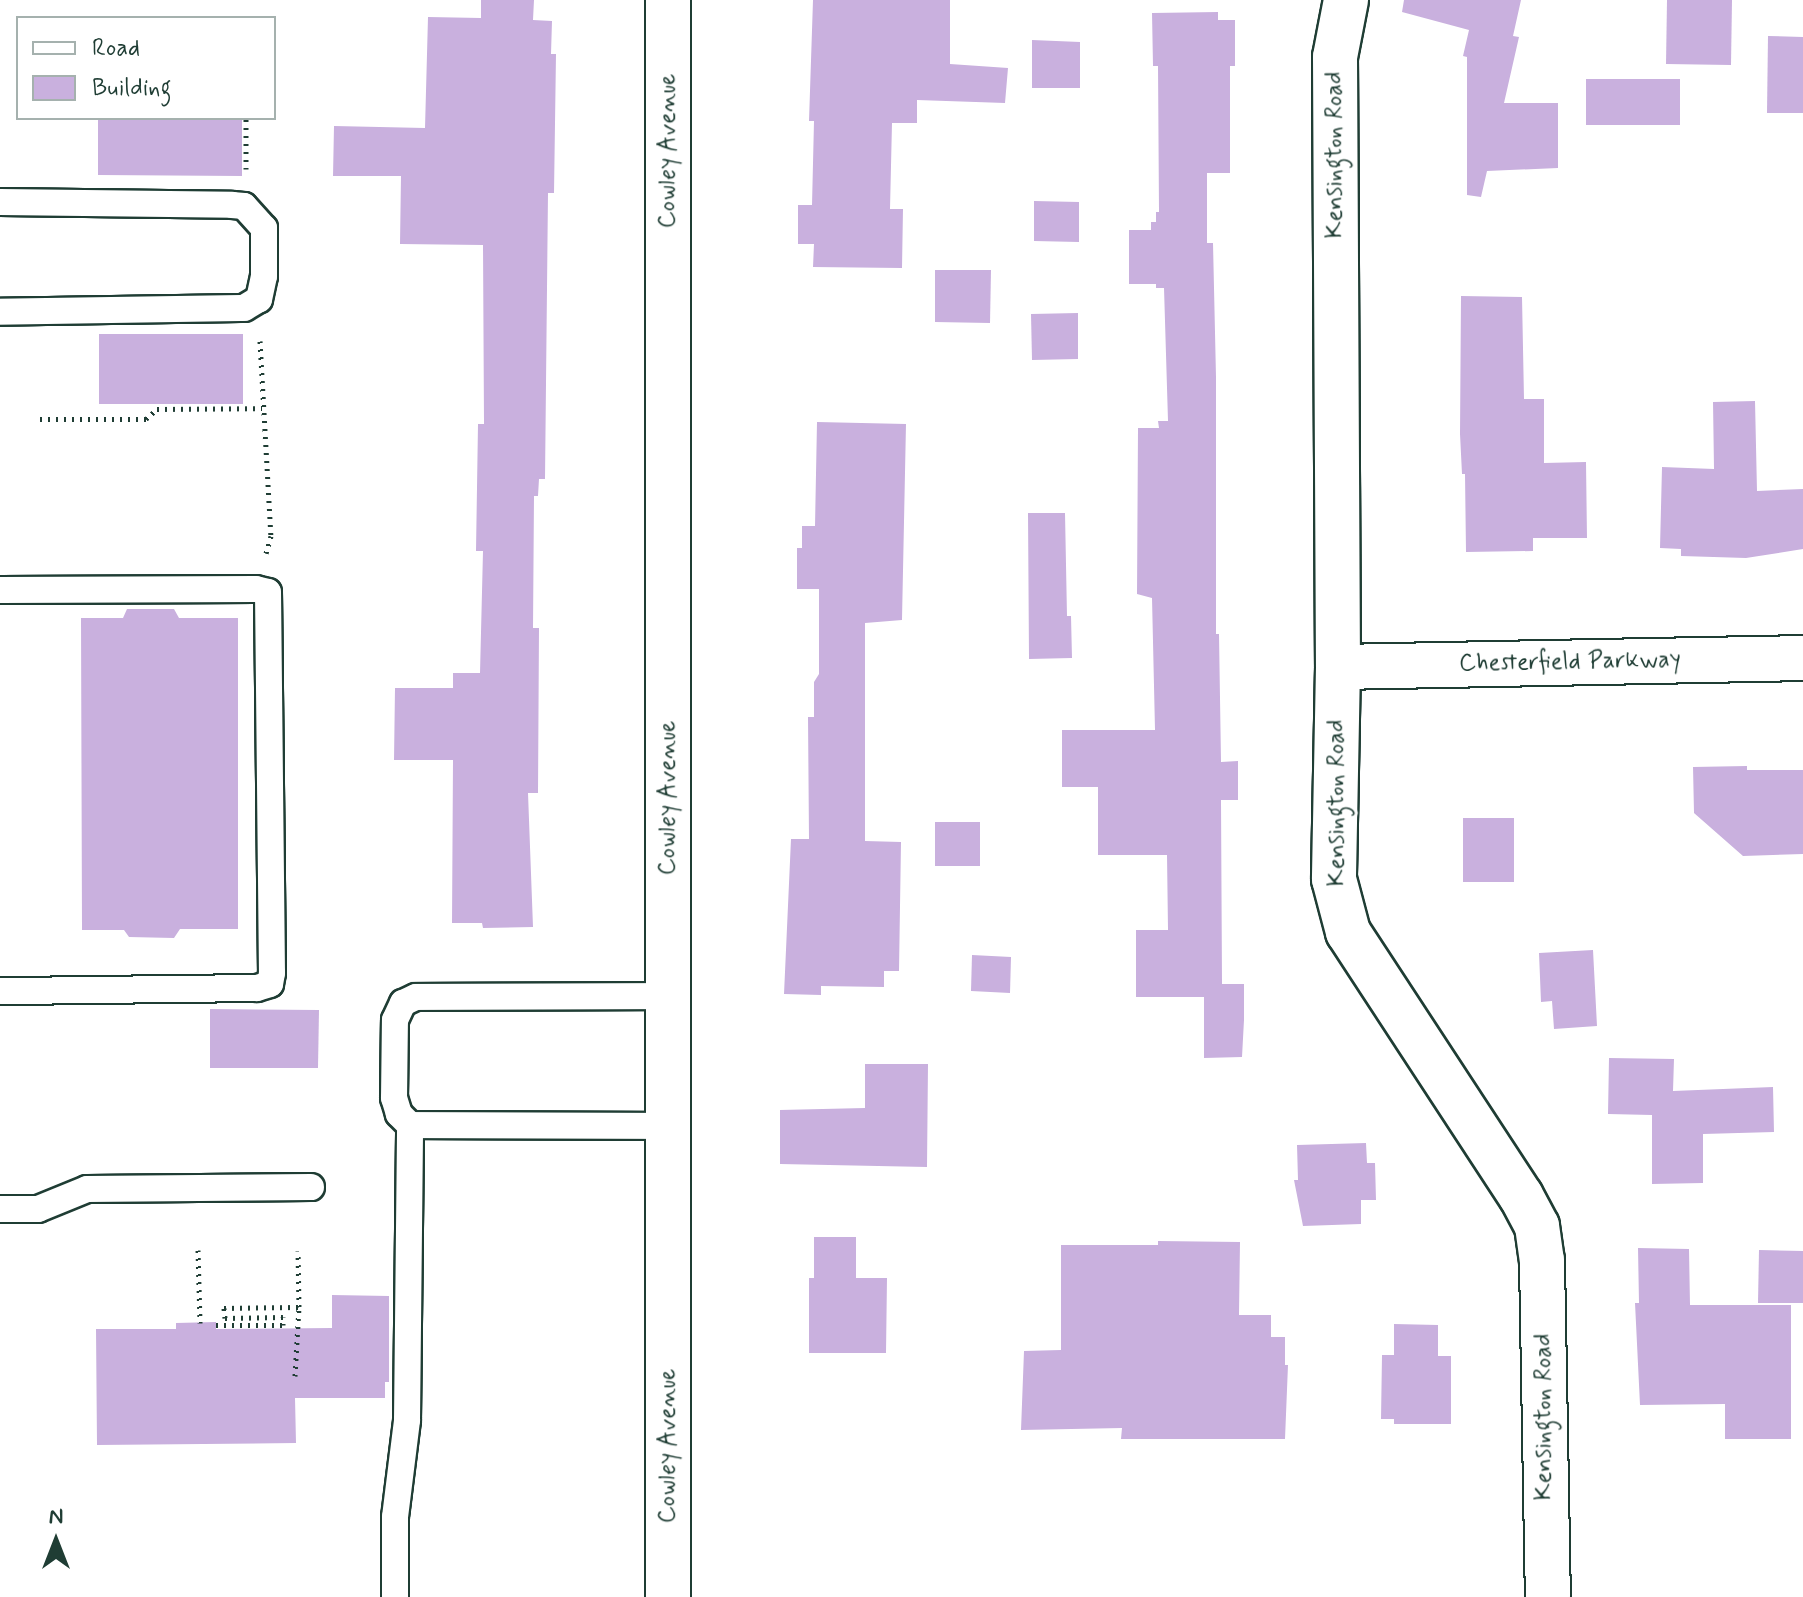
<!DOCTYPE html>
<html>
<head>
<meta charset="utf-8">
<style>
	body { margin:0 }
	#map { position:relative; width:1803px; height:1597px; overflow:hidden; background:#fff; font-family:Mynerve,sans-serif }
	div>[style] { position:absolute }
	[style*='--x'] { left:calc(var(--x)*1px); top:calc(var(--y)*1px); width:calc(var(--w)*1px); rotate:calc(var(--a)*1deg) }
	.building>* { inset:0; background:#c9b0de }
	.path>* { height:5px; margin-top:-2.5px; transform-origin:0; background:repeating-linear-gradient(90deg,#1f3d34 0 2px,transparent 0 8px) }
	.roads { filter:drop-shadow(2px 0 #1f3d34) drop-shadow(-2px 0 #1f3d34) drop-shadow(0 2px #1f3d34) drop-shadow(0 -2px #1f3d34) }
	.service>* { height:26px; margin:-13px; padding:0 13px; transform-origin:13px; border-radius:13px; background:#fff }
	.minor>* { height:44px; margin:-22px; padding:0 22px; transform-origin:22px; border-radius:22px; background:#fff }
	span { translate:-50% -50%; white-space:nowrap; text-align:center; line-height:1.15; -webkit-text-stroke:6px #fff; paint-order:stroke }
	.street-label { font-size:24px; color:#1f3d34 }
	.legend { position:absolute; left:16px; top:16px; width:260px; height:104px; box-sizing:border-box; background:#fff; border:2px solid #a5b1ae; margin:0; padding:10px 14px; list-style:none; font-size:24px; color:#1f3d34 }
	.legend li { display:flex; align-items:center; gap:16px; height:40px }
	.legend b { width:40px; border:2px solid #a5b1ae }
	.north { position:absolute; left:16px; top:1501px; width:80px; height:80px; -webkit-text-stroke:6px #fff; paint-order:stroke; rotate:0deg; font-size:22px; font-weight:700; line-height:32px; text-align:center; color:#1f3d34 }
	.north::after { content:''; display:block; margin:auto; width:28px; height:36px; background:#1f3d34; clip-path:polygon(50% 0,100% 100%,50% 72%,0 100%) }
</style>
</head>
<body>
<div id="map">
	<div class="building">
		<div style="clip-path:polygon(481px 0,534px 0,533px 20px,552px 21px,551px 54px,556px 54px,554px 193px,548px 193px,545px 479px,539px 479px,538px 496px,534px 496px,533px 628px,539px 628px,538px 793px,528px 793px,533px 927px,483px 928px,482px 923px,452px 923px,453px 760px,394px 760px,395px 688px,453px 688px,453px 673px,480px 673px,483px 551px,476px 551px,478px 424px,484px 424px,483px 245px,400px 244px,401px 176px,333px 176px,334px 126px,425px 128px,428px 17px,481px 18px)"></div>
		<div style="clip-path:polygon(813px 0,950px 0,950px 64px,1008px 68px,1005px 103px,917px 100px,917px 123px,892px 123px,890px 209px,903px 209px,902px 268px,813px 267px,814px 244px,798px 244px,798px 205px,812px 205px,814px 121px,809px 121px)"></div>
		<div style="clip-path:polygon(1404px 0,1521px 0,1513px 36px,1519px 37px,1504px 103px,1558px 103px,1558px 168px,1487px 171px,1481px 197px,1467px 195px,1467px 57px,1463px 56px,1469px 30px,1402px 12px)"></div>
		<div style="clip-path:polygon(1667px 0,1732px 0,1731px 65px,1666px 64px)"></div>
		<div style="clip-path:polygon(1218px 12px,1218px 20px,1235px 20px,1235px 66px,1230px 66px,1230px 173px,1207px 173px,1207px 243px,1213px 243px,1216px 377px,1216px 634px,1219px 634px,1221px 762px,1238px 761px,1238px 800px,1221px 800px,1222px 984px,1244px 984px,1244px 1020px,1242px 1057px,1204px 1058px,1204px 997px,1136px 997px,1136px 930px,1168px 930px,1167px 855px,1098px 855px,1098px 787px,1062px 787px,1062px 730px,1155px 730px,1152px 598px,1137px 594px,1138px 428px,1159px 428px,1158px 421px,1168px 421px,1164px 288px,1156px 288px,1156px 284px,1129px 284px,1129px 230px,1151px 230px,1151px 222px,1156px 222px,1156px 212px,1159px 212px,1158px 66px,1153px 66px,1152px 13px)"></div>
		<div style="clip-path:polygon(1768px 36px,1803px 37px,1803px 113px,1767px 113px)"></div>
		<div style="clip-path:polygon(1032px 40px,1080px 42px,1080px 88px,1032px 88px)"></div>
		<div style="clip-path:polygon(1586px 79px,1680px 79px,1680px 125px,1586px 125px)"></div>
		<div style="clip-path:polygon(98px 118px,242px 118px,242px 176px,98px 175px)"></div>
		<div style="clip-path:polygon(1034px 201px,1079px 202px,1079px 242px,1034px 241px)"></div>
		<div style="clip-path:polygon(935px 270px,991px 270px,990px 323px,935px 322px)"></div>
		<div style="clip-path:polygon(1461px 296px,1522px 297px,1524px 399px,1544px 399px,1544px 463px,1586px 462px,1587px 538px,1533px 538px,1533px 551px,1466px 552px,1465px 474px,1462px 474px,1460px 434px)"></div>
		<div style="clip-path:polygon(1078px 313px,1078px 359px,1032px 360px,1031px 314px)"></div>
		<div style="clip-path:polygon(99px 334px,243px 334px,243px 404px,99px 404px)"></div>
		<div style="clip-path:polygon(1755px 401px,1757px 491px,1803px 489px,1803px 549px,1746px 558px,1681px 556px,1681px 549px,1660px 548px,1662px 467px,1714px 469px,1713px 402px)"></div>
		<div style="clip-path:polygon(817px 422px,906px 424px,902px 620px,865px 623px,865px 841px,901px 842px,899px 971px,884px 971px,884px 987px,821px 986px,821px 995px,784px 994px,791px 839px,809px 839px,808px 717px,814px 717px,814px 682px,819px 674px,819px 589px,797px 589px,797px 548px,802px 548px,802px 526px,815px 526px)"></div>
		<div style="clip-path:polygon(1028px 513px,1065px 513px,1067px 616px,1071px 616px,1072px 658px,1029px 659px)"></div>
		<div style="clip-path:polygon(127px 609px,174px 609px,179px 618px,238px 618px,238px 929px,180px 929px,174px 938px,129px 937px,124px 930px,82px 930px,81px 618px,123px 618px)"></div>
		<div style="clip-path:polygon(1747px 766px,1747px 770px,1803px 770px,1803px 854px,1743px 856px,1694px 813px,1693px 767px)"></div>
		<div style="clip-path:polygon(1463px 818px,1514px 818px,1514px 882px,1463px 882px)"></div>
		<div style="clip-path:polygon(935px 822px,980px 822px,980px 866px,935px 866px)"></div>
		<div style="clip-path:polygon(1593px 950px,1597px 1026px,1554px 1029px,1552px 1001px,1541px 1002px,1539px 953px)"></div>
		<div style="clip-path:polygon(972px 955px,1011px 957px,1010px 993px,971px 991px)"></div>
		<div style="clip-path:polygon(210px 1009px,319px 1010px,318px 1068px,210px 1068px)"></div>
		<div style="clip-path:polygon(1609px 1058px,1674px 1059px,1673px 1091px,1773px 1087px,1774px 1132px,1703px 1134px,1703px 1183px,1652px 1184px,1652px 1115px,1608px 1114px)"></div>
		<div style="clip-path:polygon(865px 1064px,928px 1064px,927px 1167px,780px 1164px,780px 1110px,865px 1108px)"></div>
		<div style="clip-path:polygon(1366px 1143px,1367px 1163px,1375px 1163px,1376px 1200px,1361px 1200px,1361px 1224px,1303px 1226px,1294px 1180px,1298px 1180px,1297px 1145px)"></div>
		<div style="clip-path:polygon(814px 1237px,856px 1237px,856px 1278px,887px 1278px,886px 1353px,809px 1353px,809px 1278px,814px 1278px)"></div>
		<div style="clip-path:polygon(1158px 1241px,1240px 1242px,1239px 1315px,1271px 1315px,1271px 1337px,1285px 1337px,1285px 1365px,1288px 1365px,1285px 1439px,1121px 1439px,1122px 1428px,1021px 1430px,1024px 1351px,1061px 1350px,1061px 1245px,1158px 1245px)"></div>
		<div style="clip-path:polygon(1638px 1248px,1689px 1249px,1690px 1305px,1791px 1305px,1791px 1439px,1725px 1439px,1725px 1404px,1640px 1405px,1635px 1303px,1639px 1303px)"></div>
		<div style="clip-path:polygon(1759px 1250px,1803px 1251px,1803px 1303px,1758px 1303px)"></div>
		<div style="clip-path:polygon(332px 1295px,389px 1296px,389px 1382px,385px 1382px,385px 1398px,295px 1398px,296px 1443px,97px 1445px,96px 1329px,176px 1329px,176px 1323px,216px 1322px,216px 1329px,332px 1328px)"></div>
		<div style="clip-path:polygon(1394px 1324px,1438px 1325px,1438px 1356px,1451px 1356px,1451px 1424px,1394px 1424px,1394px 1419px,1381px 1419px,1382px 1355px,1394px 1355px)"></div>
	</div>
	<div class="path">
		<div style="--x:246;--y:169;--w:51;--a:-90"></div>
		<div style="--x:260;--y:341;--w:195;--a:86.8"></div>
		<div style="--x:271;--y:536;--w:18;--a:106"></div>
		<div style="--x:40;--y:419;--w:106;--a:0"></div>
		<div style="--x:146;--y:419;--w:15;--a:-42"></div>
		<div style="--x:157;--y:409;--w:105;--a:-0.5"></div>
		<div style="--x:198;--y:1250;--w:73;--a:88.4"></div>
		<div style="--x:216;--y:1325;--w:67;--a:0"></div>
		<div style="--x:283;--y:1325;--w:8;--a:-90"></div>
		<div style="--x:283;--y:1317;--w:58;--a:179"></div>
		<div style="--x:225;--y:1318;--w:10;--a:-96"></div>
		<div style="--x:224;--y:1308;--w:75;--a:-0.8"></div>
		<div style="--x:299;--y:1307;--w:56;--a:-91"></div>
		<div style="--x:295;--y:1376;--w:69;--a:-86.7"></div>
	</div>
	<div class="roads">
		<div class="service">
			<div style="--x:0;--y:202;--w:232;--a:0.7"></div>
			<div style="--x:232;--y:205;--w:12;--a:5"></div>
			<div style="--x:244;--y:206;--w:30;--a:48"></div>
			<div style="--x:264;--y:228;--w:48;--a:90"></div>
			<div style="--x:264;--y:276;--w:24;--a:102"></div>
			<div style="--x:259;--y:299;--w:17;--a:149"></div>
			<div style="--x:244;--y:308;--w:244;--a:179.1"></div>
			<div style="--x:0;--y:590;--w:256;--a:-0.2"></div>
			<div style="--x:256;--y:589;--w:12;--a:14"></div>
			<div style="--x:268;--y:592;--w:381;--a:89.4"></div>
			<div style="--x:272;--y:973;--w:11;--a:100"></div>
			<div style="--x:270;--y:984;--w:14;--a:163"></div>
			<div style="--x:257;--y:988;--w:257;--a:179.3"></div>
			<div style="--x:410;--y:1125;--w:258;--a:0.2"></div>
			<div style="--x:0;--y:1209;--w:38;--a:0"></div>
			<div style="--x:38;--y:1209;--w:53;--a:-22.2"></div>
			<div style="--x:87;--y:1189;--w:224;--a:-0.5"></div>
			<div style="--x:395;--y:1597;--w:80;--a:-90"></div>
			<div style="--x:395;--y:1517;--w:98;--a:-82.9"></div>
			<div style="--x:407;--y:1420;--w:295;--a:-89.4"></div>
			<div style="--x:410;--y:1125;--w:16;--a:-135"></div>
			<div style="--x:399;--y:1114;--w:17;--a:-107"></div>
			<div style="--x:394;--y:1098;--w:78;--a:-89.3"></div>
			<div style="--x:395;--y:1020;--w:19;--a:-65"></div>
			<div style="--x:403;--y:1003;--w:14;--a:-25"></div>
			<div style="--x:416;--y:997;--w:252;--a:-0.2"></div>
		</div>
		<div class="minor">
			<div style="--x:1346;--y:0;--w:58;--a:100.9"></div>
			<div style="--x:1335;--y:57;--w:610;--a:89.72"></div>
			<div style="--x:1338;--y:667;--w:212;--a:91.1"></div>
			<div style="--x:1334;--y:879;--w:55;--a:75.2"></div>
			<div style="--x:1348;--y:932;--w:316;--a:56.8"></div>
			<div style="--x:1521;--y:1196;--w:34;--a:62"></div>
			<div style="--x:1537;--y:1226;--w:34;--a:82"></div>
			<div style="--x:1542;--y:1260;--w:337;--a:89"></div>
			<div style="--x:1338;--y:667;--w:465;--a:-1.1"></div>
			<div style="--x:668;--y:1597;--w:1597;--a:-90"></div>
		</div>
	</div>
	<div class="street-label">
		<span style="left:668px;top:151px;rotate:-90deg">Cowley Avenue</span>
		<span style="left:1335px;top:155px;rotate:-90deg">Kensington Road</span>
		<span style="left:1570px;top:662px;rotate:-1deg">Chesterfield Parkway</span>
		<span style="left:668px;top:798px;rotate:-90deg">Cowley Avenue</span>
		<span style="left:1337px;top:803px;rotate:-90deg">Kensington Road</span>
		<span style="left:1544px;top:1417px;rotate:-90deg">Kensington Road</span>
		<span style="left:668px;top:1446px;rotate:-90deg">Cowley Avenue</span>
	</div>
	<ul class="legend">
	<li><b style="height:10px;background:#fff"></b>Road</li>
	<li><b style="height:22px;background:#c9b0de"></b>Building</li>
	</ul>
	<div class="north">N</div>
</div>
</body>
</html>
